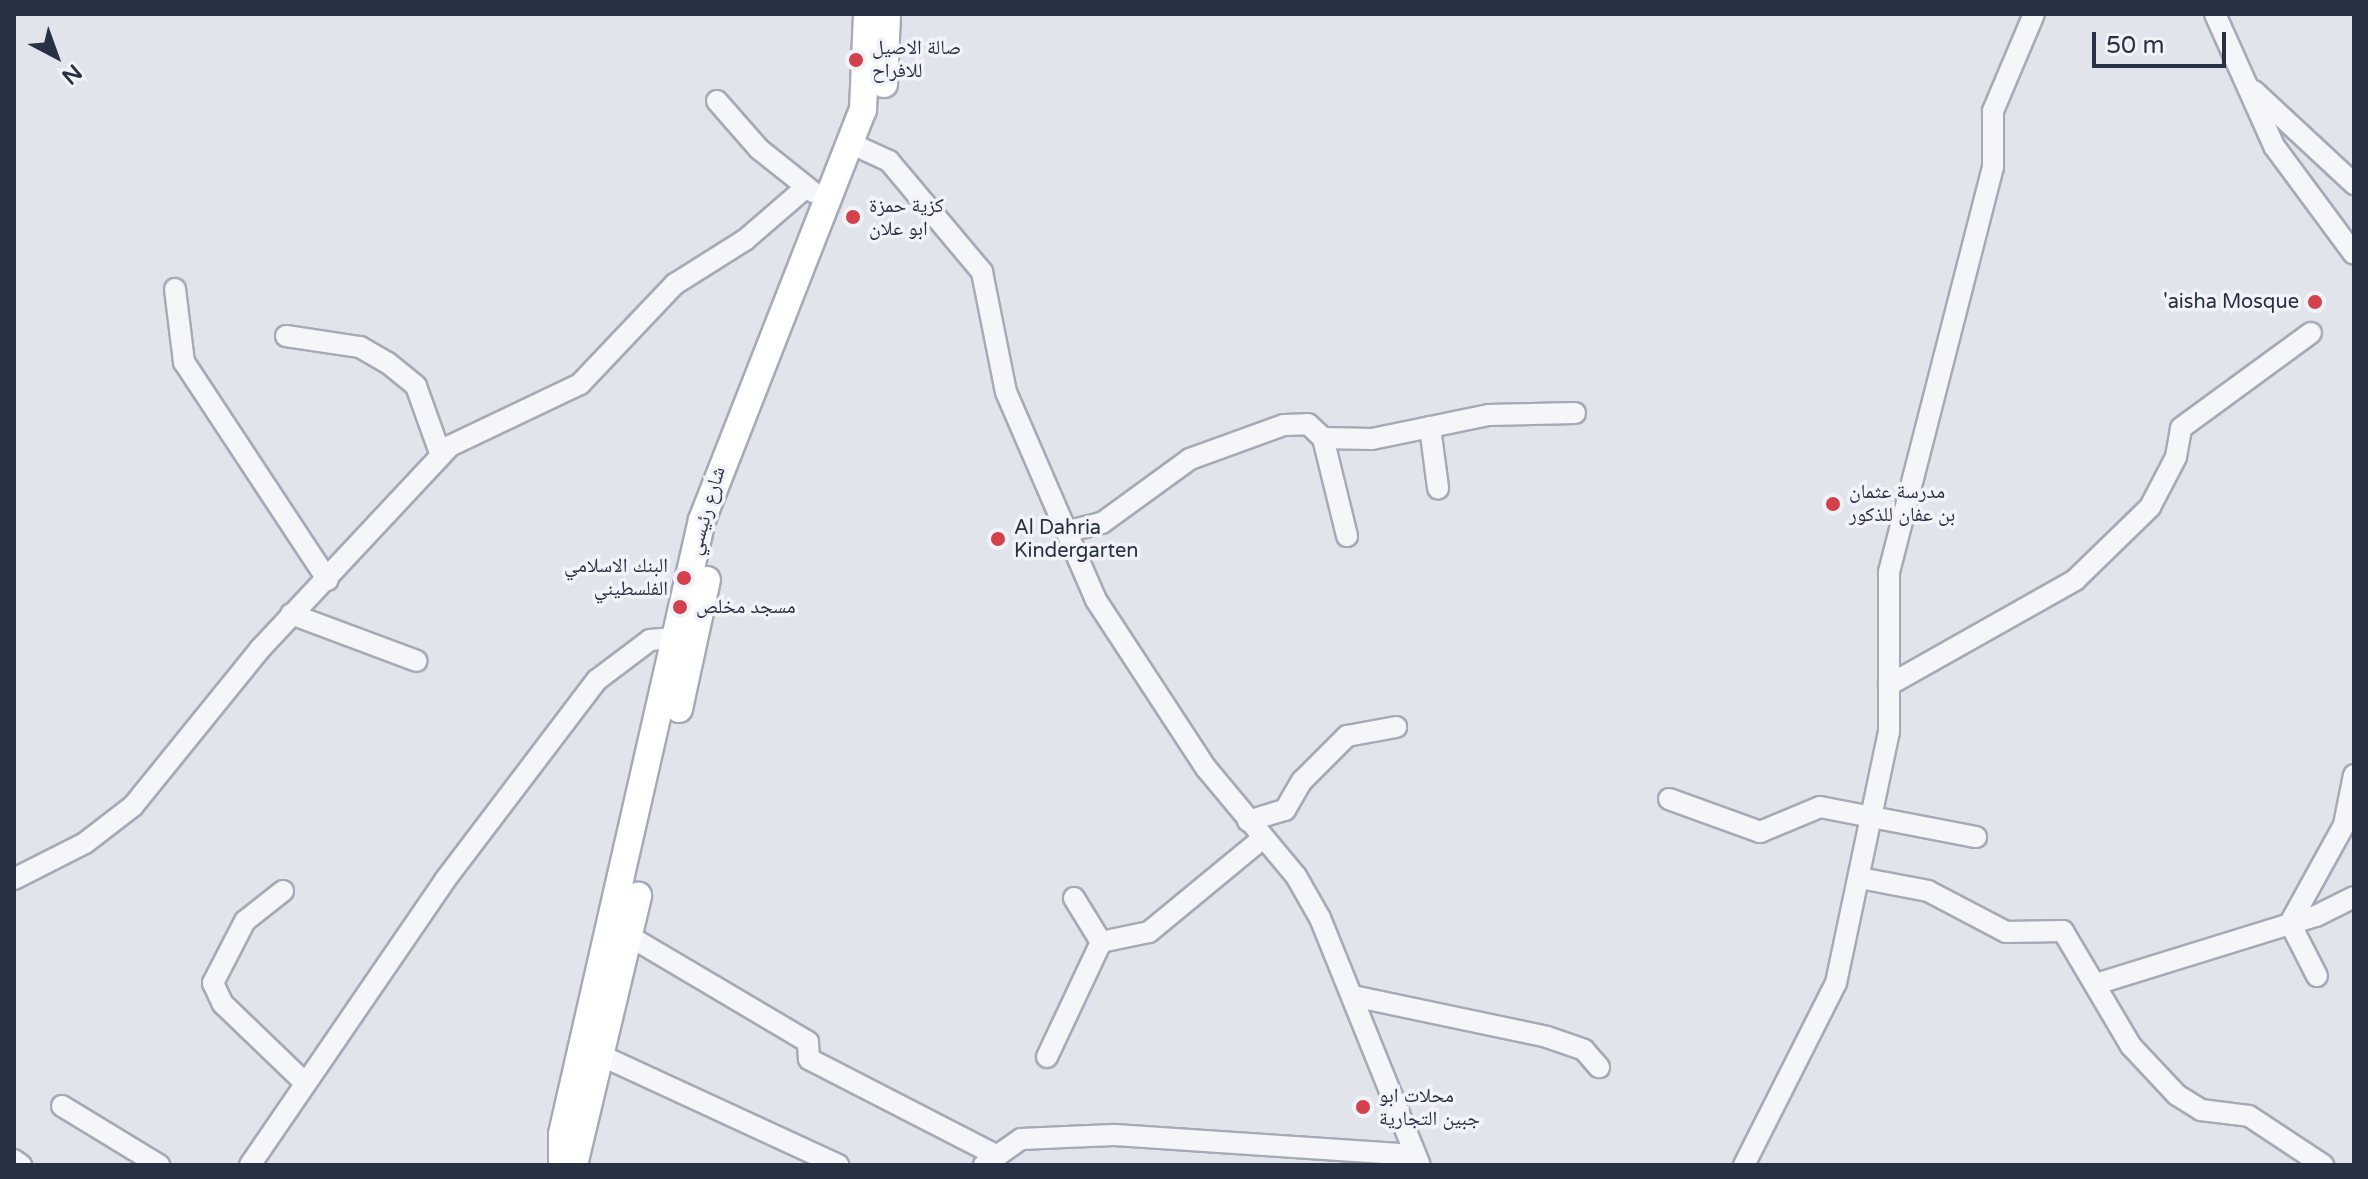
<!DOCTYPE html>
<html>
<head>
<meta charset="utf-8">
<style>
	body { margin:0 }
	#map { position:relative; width:2368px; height:1179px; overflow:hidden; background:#e1e4eb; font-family:"Varela Round","Noto Naskh Arabic",sans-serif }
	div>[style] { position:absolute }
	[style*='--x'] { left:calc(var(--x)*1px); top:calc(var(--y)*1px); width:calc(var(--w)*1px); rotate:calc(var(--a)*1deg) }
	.roads { filter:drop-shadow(2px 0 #a6aab6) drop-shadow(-2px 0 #a6aab6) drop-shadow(0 2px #a6aab6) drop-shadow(0 -2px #a6aab6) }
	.minor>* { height:20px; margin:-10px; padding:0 10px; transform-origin:10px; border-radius:10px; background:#f4f6f9 }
	.major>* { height:26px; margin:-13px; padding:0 13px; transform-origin:13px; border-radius:13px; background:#fff }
	.dots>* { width:22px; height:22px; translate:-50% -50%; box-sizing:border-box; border:4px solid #f1f3f8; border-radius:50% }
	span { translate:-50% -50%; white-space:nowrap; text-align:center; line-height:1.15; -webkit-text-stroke:7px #f1f3f8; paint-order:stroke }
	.poi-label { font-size:20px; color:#283044 }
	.left { translate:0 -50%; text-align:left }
	.right { translate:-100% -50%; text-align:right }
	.street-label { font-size:20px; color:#283044 }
	.frame { position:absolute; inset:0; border:16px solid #283044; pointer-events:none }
	.north { position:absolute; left:16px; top:16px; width:80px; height:80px; -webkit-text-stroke:6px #f1f3f8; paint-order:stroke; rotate:139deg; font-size:22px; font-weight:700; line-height:32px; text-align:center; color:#283044 }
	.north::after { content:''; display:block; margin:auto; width:28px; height:36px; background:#283044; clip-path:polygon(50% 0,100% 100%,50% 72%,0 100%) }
	.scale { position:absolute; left:2092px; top:32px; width:134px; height:36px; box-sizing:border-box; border:4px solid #283044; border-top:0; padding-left:10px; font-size:24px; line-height:28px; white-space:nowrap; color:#283044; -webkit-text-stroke:6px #f1f3f8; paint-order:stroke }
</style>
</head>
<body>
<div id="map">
	<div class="roads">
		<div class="minor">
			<div style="--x:2215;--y:14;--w:145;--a:65.9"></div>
			<div style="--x:2274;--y:146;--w:134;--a:53.5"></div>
			<div style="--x:2254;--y:91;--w:137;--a:42.9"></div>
			<div style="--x:717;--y:101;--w:64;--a:48.8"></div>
			<div style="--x:759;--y:149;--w:69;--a:38.5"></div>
			<div style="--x:852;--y:144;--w:41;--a:24.7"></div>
			<div style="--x:889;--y:161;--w:145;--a:50"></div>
			<div style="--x:982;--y:272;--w:122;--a:78.7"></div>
			<div style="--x:1006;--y:392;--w:227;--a:66.6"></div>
			<div style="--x:1096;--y:600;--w:201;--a:56.8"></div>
			<div style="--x:1206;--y:768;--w:141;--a:50.2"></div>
			<div style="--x:1296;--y:876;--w:48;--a:60.3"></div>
			<div style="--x:1320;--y:918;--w:266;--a:68"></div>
			<div style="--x:175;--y:289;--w:74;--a:83"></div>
			<div style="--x:184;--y:362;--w:261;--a:56.6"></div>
			<div style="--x:286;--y:336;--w:75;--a:8.5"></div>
			<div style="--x:360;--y:347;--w:32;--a:30"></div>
			<div style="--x:388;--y:363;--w:36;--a:39"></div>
			<div style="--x:416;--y:386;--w:74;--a:70.3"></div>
			<div style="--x:1430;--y:427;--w:62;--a:82.5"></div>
			<div style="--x:1323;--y:438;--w:101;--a:76.2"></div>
			<div style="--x:1069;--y:531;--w:34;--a:-14"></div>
			<div style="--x:1102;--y:523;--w:109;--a:-36"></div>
			<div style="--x:1190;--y:459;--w:100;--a:-19.9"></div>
			<div style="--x:1284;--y:425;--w:24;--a:-2"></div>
			<div style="--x:1308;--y:424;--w:21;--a:43"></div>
			<div style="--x:1323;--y:438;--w:49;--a:1.2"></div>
			<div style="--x:1372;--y:439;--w:119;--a:-11.6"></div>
			<div style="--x:1489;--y:415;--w:86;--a:-1.3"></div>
			<div style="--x:291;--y:614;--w:134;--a:20.5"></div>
			<div style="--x:1889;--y:685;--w:214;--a:-29.4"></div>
			<div style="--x:2075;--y:580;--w:105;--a:-44.2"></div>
			<div style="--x:2150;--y:507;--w:56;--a:-62.5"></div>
			<div style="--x:2176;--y:457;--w:29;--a:-80"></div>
			<div style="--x:2181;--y:428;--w:161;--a:-36.2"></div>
			<div style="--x:1669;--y:799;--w:97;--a:19.9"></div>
			<div style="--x:1760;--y:832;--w:65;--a:-22.6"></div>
			<div style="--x:1820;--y:807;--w:159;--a:10.9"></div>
			<div style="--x:1248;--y:821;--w:39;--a:-17"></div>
			<div style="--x:1285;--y:810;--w:34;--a:-60"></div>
			<div style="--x:1302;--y:781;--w:64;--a:-45"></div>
			<div style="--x:1347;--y:736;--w:50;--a:-10.4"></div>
			<div style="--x:1860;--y:878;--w:69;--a:10.8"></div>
			<div style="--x:1928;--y:891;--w:88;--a:27.7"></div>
			<div style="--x:2006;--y:932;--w:57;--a:-1"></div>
			<div style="--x:2063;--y:931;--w:134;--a:59.4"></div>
			<div style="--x:2131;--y:1046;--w:67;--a:46.8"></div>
			<div style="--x:2177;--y:1095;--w:28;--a:32"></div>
			<div style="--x:2201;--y:1110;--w:48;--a:7.1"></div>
			<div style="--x:2249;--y:1116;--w:89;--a:33.5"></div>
			<div style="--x:14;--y:879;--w:80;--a:-26.9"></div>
			<div style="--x:85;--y:843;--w:61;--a:-37.6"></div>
			<div style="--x:133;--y:806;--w:202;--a:-51"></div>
			<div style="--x:260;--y:649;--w:278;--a:-46.9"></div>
			<div style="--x:450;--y:446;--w:144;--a:-25.5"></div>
			<div style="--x:580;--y:384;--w:138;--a:-46.5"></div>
			<div style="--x:675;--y:284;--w:83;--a:-32.2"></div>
			<div style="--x:745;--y:240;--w:78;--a:-40.8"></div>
			<div style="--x:283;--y:891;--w:48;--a:141.7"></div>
			<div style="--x:245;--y:921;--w:70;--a:117.3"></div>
			<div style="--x:213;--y:983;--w:23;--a:65"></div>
			<div style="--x:223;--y:1004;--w:112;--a:43.9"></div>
			<div style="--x:1074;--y:898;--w:52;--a:58.5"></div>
			<div style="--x:1101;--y:942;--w:49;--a:-11.8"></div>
			<div style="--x:1149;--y:932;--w:148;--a:-39.5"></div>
			<div style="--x:629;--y:936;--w:208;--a:30.6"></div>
			<div style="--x:808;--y:1042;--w:17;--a:87"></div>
			<div style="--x:809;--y:1059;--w:208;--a:27.2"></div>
			<div style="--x:2317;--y:976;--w:59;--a:-117"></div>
			<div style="--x:2290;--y:923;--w:112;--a:-61.1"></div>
			<div style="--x:2344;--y:825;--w:51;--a:-78.7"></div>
			<div style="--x:2096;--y:984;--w:230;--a:-17.2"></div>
			<div style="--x:2316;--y:916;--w:42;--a:-26.6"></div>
			<div style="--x:1353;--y:996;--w:198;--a:11.9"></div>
			<div style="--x:1547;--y:1037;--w:39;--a:19"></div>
			<div style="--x:1584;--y:1050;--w:23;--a:49"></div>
			<div style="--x:587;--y:1049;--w:277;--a:24.8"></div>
			<div style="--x:1047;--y:1057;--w:127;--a:-64.8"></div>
			<div style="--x:62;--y:1106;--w:114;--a:31.3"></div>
			<div style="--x:14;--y:1160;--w:9;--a:36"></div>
			<div style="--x:250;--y:1165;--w:345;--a:-55.6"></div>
			<div style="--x:445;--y:880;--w:251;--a:-52.8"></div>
			<div style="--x:597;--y:680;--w:66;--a:-37"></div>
			<div style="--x:650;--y:640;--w:37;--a:-5"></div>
			<div style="--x:984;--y:1165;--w:45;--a:-35.1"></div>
			<div style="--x:1021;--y:1139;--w:93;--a:-2.5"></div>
			<div style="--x:1114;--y:1135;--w:302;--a:3.8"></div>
			<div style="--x:1744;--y:1165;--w:204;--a:-63.2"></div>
			<div style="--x:1836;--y:983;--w:257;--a:-78.1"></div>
			<div style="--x:1889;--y:732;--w:160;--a:-90"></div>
			<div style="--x:1889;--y:572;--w:418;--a:-75.6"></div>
			<div style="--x:1993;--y:167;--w:56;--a:-90"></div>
			<div style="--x:1993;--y:111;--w:105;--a:-67.1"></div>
		</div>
		<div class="major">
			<div style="--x:884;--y:84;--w:70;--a:-87.5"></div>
			<div style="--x:679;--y:709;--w:132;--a:-77.8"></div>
			<div style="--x:562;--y:1165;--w:31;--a:-90"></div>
			<div style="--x:562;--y:1134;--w:630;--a:-77.16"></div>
			<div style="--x:702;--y:520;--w:440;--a:-68.6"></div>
			<div style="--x:863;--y:110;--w:96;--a:-87.6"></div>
			<div style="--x:574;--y:1165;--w:277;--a:-76.6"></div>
		</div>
	</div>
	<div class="dots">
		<div style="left:856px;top:60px;background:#d6404a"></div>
		<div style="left:853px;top:217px;background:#d6404a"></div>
		<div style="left:2315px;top:302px;background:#d6404a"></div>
		<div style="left:1833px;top:504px;background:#d6404a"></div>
		<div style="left:998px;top:539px;background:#d6404a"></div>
		<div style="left:684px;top:578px;background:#d6404a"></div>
		<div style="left:680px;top:607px;background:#d6404a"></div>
		<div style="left:1363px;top:1107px;background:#d6404a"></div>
	</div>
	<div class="poi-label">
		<span class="left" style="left:872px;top:60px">صالة الاصيل<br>للافراح</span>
		<span class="left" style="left:869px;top:218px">كزية حمزة<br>ابو علان</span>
		<span class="right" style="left:2299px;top:302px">'aisha Mosque</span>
		<span class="left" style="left:1849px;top:504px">مدرسة عثمان<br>بن عفان للذكور</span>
		<span class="left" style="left:1014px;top:540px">Al Dahria<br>Kindergarten</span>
		<span class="right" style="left:668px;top:578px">البنك الاسلامي<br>الفلسطيني</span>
		<span class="left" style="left:696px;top:607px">مسجد مخلص</span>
		<span class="left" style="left:1379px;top:1108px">محلات ابو<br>جبين التجارية</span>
	</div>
	<div class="street-label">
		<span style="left:707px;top:511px;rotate:-74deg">شارع رئيسي</span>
	</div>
	<div class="frame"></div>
	<div class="north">N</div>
	<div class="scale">50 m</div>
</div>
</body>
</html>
